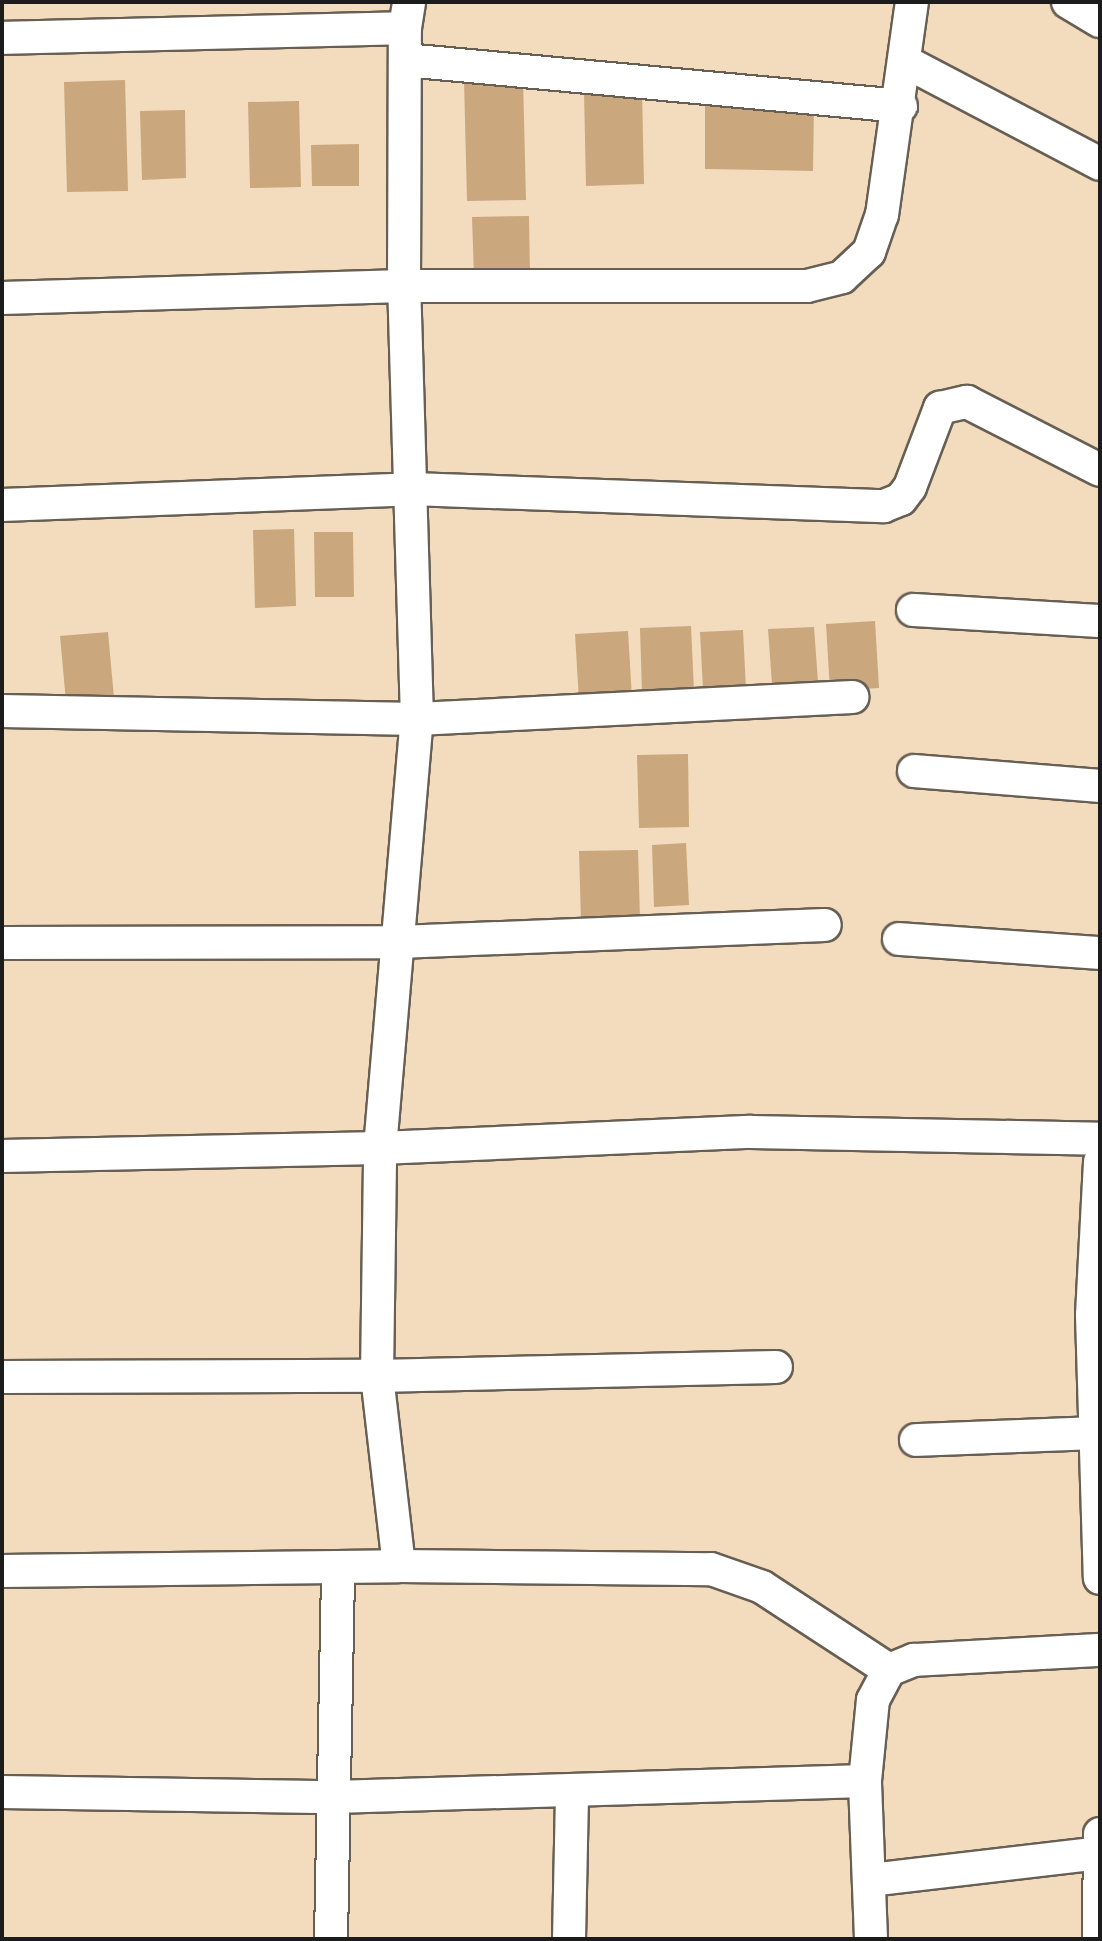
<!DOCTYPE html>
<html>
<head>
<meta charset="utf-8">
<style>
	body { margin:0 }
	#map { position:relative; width:1102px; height:1941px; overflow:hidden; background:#f2dcbd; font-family:"IM FELL French Canon",serif }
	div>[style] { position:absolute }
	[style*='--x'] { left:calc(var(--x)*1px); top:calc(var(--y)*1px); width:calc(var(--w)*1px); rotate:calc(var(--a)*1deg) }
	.building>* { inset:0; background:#cba77d }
	.roads { filter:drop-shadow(2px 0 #675f54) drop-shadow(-2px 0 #675f54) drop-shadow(0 2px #675f54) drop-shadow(0 -2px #675f54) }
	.street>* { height:32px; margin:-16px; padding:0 16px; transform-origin:16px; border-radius:16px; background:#fff }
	span { translate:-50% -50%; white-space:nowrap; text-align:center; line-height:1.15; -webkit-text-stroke:6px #fbf7ec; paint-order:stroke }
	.frame { position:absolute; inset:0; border:4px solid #1c1c1c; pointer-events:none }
</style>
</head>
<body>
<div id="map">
	<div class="building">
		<div style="clip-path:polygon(523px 79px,526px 200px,467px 201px,464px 80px)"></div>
		<div style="clip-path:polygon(125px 80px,128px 191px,67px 192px,64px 82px)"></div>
		<div style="clip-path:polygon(642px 91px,644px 184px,586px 186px,584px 92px)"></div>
		<div style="clip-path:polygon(299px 101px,301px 187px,250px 188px,248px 102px)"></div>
		<div style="clip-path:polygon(705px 104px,814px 106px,813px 171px,705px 169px)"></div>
		<div style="clip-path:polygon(185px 110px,186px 178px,142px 180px,140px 111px)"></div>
		<div style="clip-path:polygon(359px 144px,359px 186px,312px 186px,311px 145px)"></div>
		<div style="clip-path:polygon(529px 216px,530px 275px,474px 276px,472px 217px)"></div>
		<div style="clip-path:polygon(294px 529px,296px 606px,255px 608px,253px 530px)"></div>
		<div style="clip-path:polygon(314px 532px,353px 532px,354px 597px,315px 597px)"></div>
		<div style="clip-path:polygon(875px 621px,879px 688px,830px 691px,826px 624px)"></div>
		<div style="clip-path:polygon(691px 626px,694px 691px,642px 693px,640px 628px)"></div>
		<div style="clip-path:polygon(814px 627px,818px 682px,772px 684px,768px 629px)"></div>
		<div style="clip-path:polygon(743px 630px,746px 689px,703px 690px,700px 632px)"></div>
		<div style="clip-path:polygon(628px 631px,632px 698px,579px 701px,575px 634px)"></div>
		<div style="clip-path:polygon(108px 632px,114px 698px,66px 702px,60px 636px)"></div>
		<div style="clip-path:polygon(688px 754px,689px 827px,639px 828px,637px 755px)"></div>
		<div style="clip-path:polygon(686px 843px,689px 905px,654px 907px,652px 845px)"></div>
		<div style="clip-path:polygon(638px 850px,640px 919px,581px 921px,579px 851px)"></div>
	</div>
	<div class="roads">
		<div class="street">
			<div style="--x:1068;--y:2;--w:37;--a:31"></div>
			<div style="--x:2;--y:38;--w:403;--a:-1.4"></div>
			<div style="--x:405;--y:60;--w:498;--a:5.3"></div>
			<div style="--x:906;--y:62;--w:219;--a:27.7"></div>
			<div style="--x:2;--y:298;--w:402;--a:-1.7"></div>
			<div style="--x:404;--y:286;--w:403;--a:0"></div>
			<div style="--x:807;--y:286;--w:36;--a:-14"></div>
			<div style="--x:842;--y:277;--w:37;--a:-43"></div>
			<div style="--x:869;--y:252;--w:39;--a:-71"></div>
			<div style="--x:882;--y:215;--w:215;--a:-82"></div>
			<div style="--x:2;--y:505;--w:410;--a:-2.2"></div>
			<div style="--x:412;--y:489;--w:472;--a:2.1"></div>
			<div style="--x:884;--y:506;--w:18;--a:-22"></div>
			<div style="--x:901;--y:499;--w:15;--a:-53"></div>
			<div style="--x:910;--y:487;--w:85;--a:-69.2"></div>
			<div style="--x:940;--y:408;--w:28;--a:-13"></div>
			<div style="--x:967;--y:402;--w:149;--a:27.1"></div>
			<div style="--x:913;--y:610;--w:187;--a:3.4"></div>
			<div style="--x:2;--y:711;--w:415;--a:1.1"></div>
			<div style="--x:417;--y:719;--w:436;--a:-2.9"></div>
			<div style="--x:914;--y:771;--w:187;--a:4.6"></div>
			<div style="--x:899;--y:939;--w:201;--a:4"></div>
			<div style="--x:2;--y:943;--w:397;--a:-0.1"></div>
			<div style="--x:399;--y:942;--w:426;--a:-2.3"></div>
			<div style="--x:2;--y:1156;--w:378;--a:-1.2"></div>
			<div style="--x:380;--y:1148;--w:371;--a:-2.5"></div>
			<div style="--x:751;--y:1132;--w:349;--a:1.1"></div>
			<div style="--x:1100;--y:1162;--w:153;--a:93"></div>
			<div style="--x:1092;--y:1315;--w:263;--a:88.3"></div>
			<div style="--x:2;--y:1377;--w:375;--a:-0.2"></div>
			<div style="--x:377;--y:1376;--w:399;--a:-1.3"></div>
			<div style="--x:916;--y:1440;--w:184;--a:-2.2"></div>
			<div style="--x:399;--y:1566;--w:191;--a:-96.6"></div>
			<div style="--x:377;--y:1376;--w:228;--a:-89.2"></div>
			<div style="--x:380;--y:1148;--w:431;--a:-85.1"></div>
			<div style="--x:417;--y:719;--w:433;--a:-91.7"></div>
			<div style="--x:404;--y:286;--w:258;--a:-89.8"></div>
			<div style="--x:405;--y:28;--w:26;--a:-81"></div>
			<div style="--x:2;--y:1571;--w:397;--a:-0.7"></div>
			<div style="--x:399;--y:1566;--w:312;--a:0.6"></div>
			<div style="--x:711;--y:1569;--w:54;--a:19.4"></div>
			<div style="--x:762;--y:1587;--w:152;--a:33.2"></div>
			<div style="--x:2;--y:1792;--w:332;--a:0.9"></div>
			<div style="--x:334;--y:1797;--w:531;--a:-1.73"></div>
			<div style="--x:870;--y:1880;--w:232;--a:-6.7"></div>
			<div style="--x:331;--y:1939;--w:372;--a:-88.9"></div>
			<div style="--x:569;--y:1939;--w:148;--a:-88.8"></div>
			<div style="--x:871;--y:1939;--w:158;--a:-92.2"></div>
			<div style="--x:865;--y:1781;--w:81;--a:-84.4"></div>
			<div style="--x:873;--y:1700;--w:34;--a:-62"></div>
			<div style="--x:889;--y:1670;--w:27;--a:-22"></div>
			<div style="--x:914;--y:1660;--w:186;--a:-3.1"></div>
			<div style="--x:1099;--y:1939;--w:105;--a:-89.5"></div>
		</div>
	</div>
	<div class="frame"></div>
</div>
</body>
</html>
